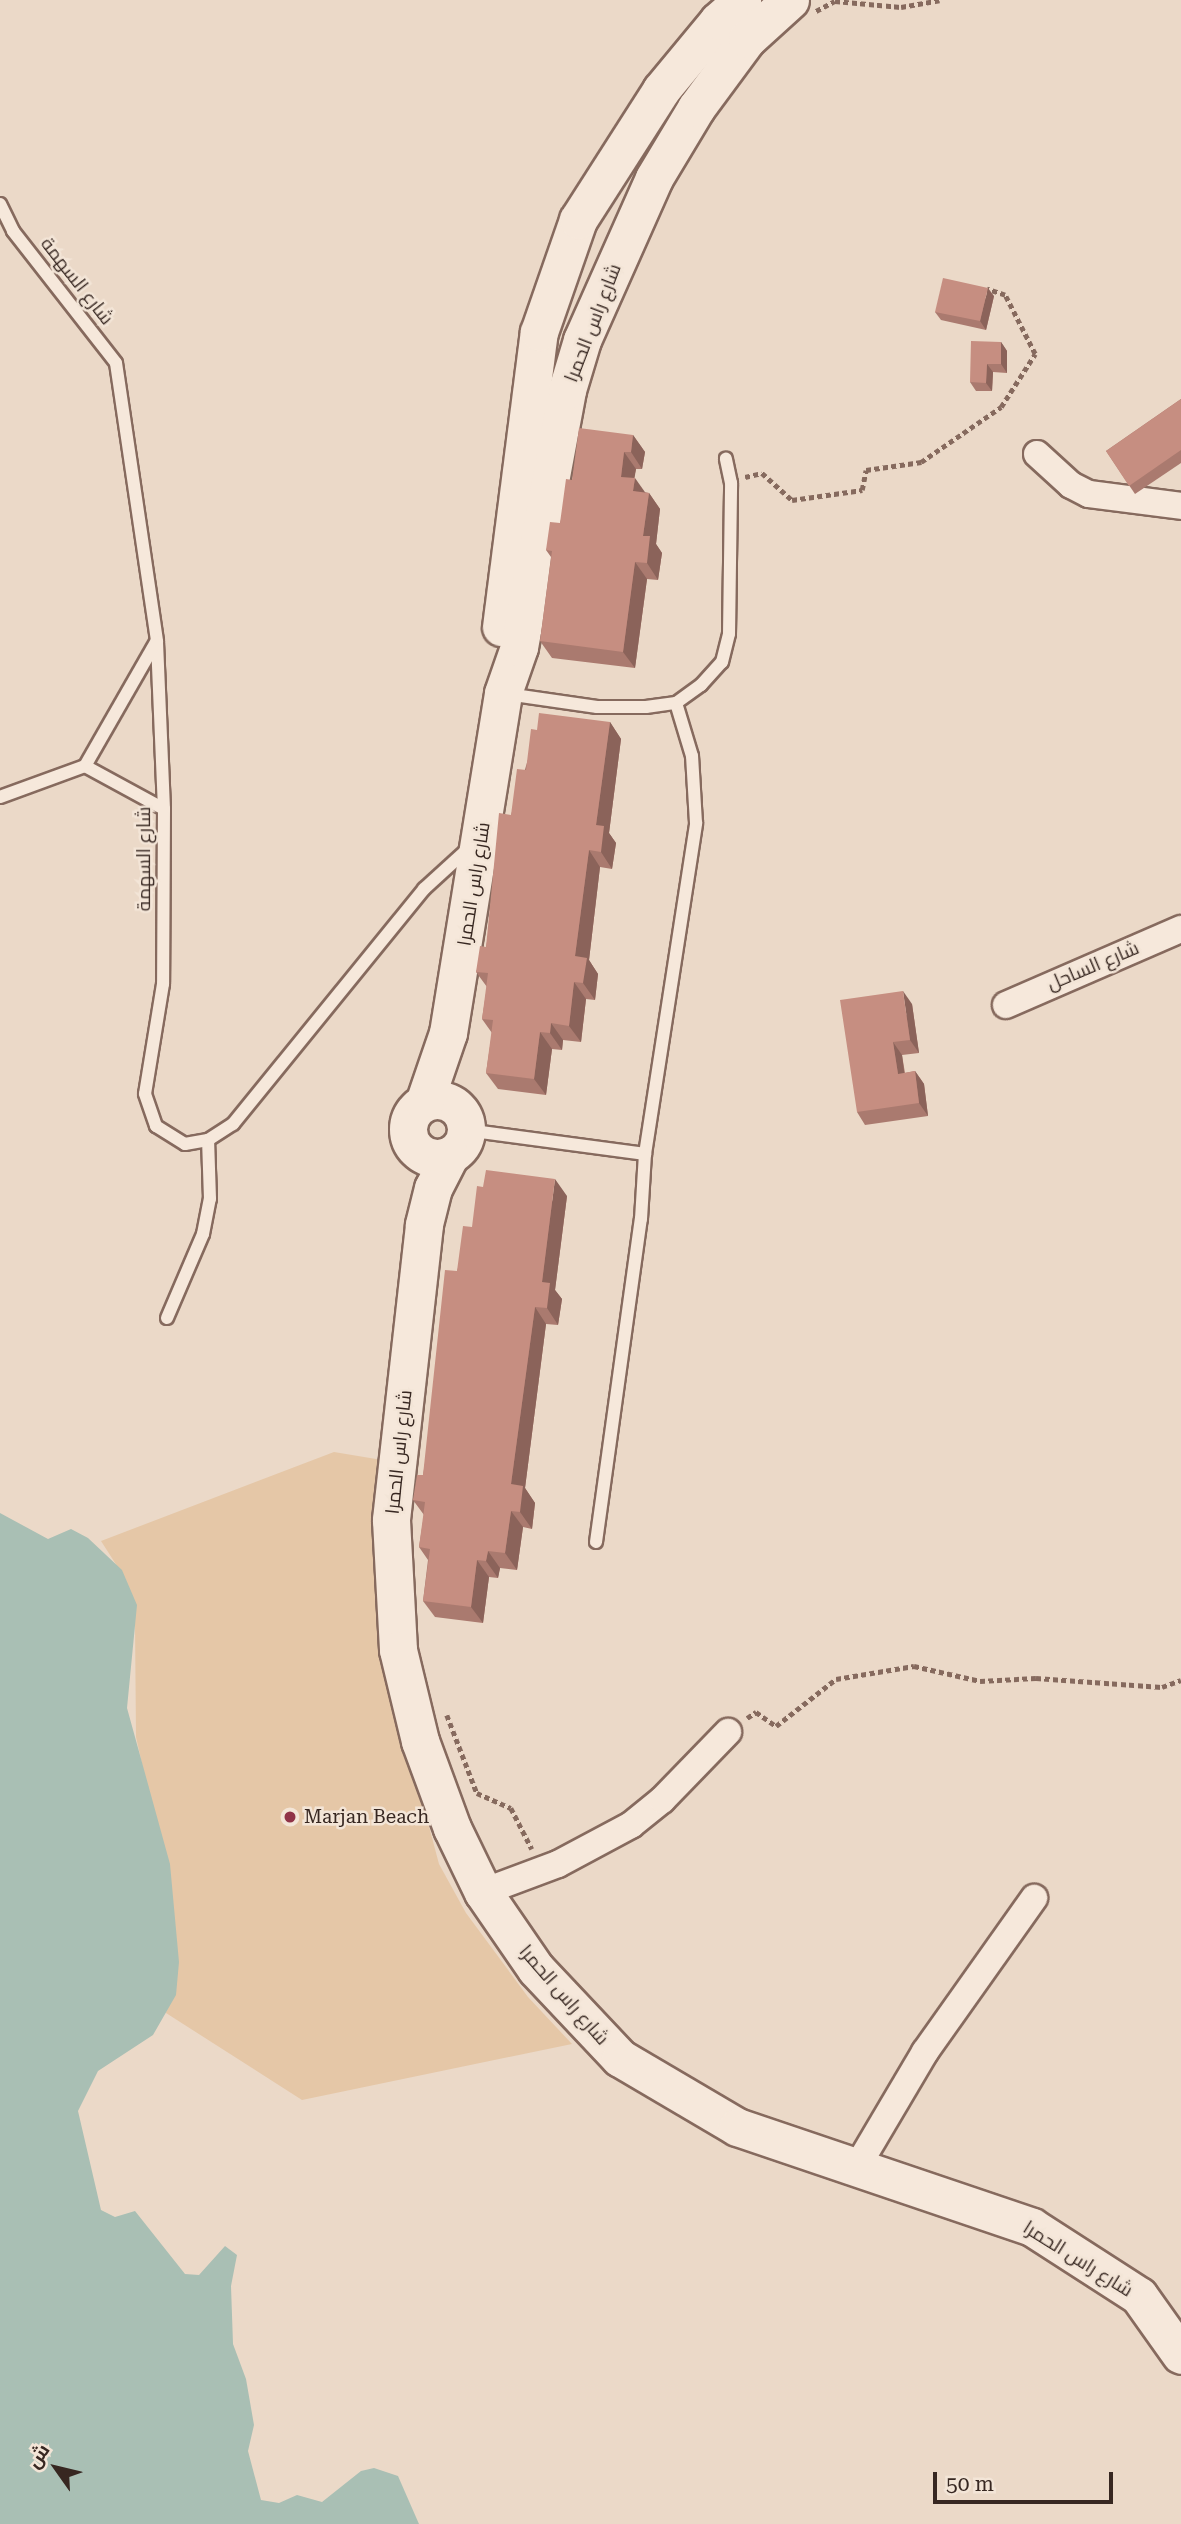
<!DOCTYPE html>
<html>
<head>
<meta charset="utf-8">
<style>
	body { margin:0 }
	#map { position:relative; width:1181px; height:2524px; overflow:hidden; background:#ebd9c8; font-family:"Roboto Serif",Cairo,serif }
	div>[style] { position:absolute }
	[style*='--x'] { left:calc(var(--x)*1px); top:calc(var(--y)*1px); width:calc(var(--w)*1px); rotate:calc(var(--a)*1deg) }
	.sand>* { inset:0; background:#e5c7a7 }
	.water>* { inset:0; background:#a9bfb4 }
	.path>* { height:4.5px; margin-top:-2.25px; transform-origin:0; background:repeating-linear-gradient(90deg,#866a5e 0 5px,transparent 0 8.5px) }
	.roads { filter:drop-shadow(2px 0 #866a5e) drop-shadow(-2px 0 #866a5e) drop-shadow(0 2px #866a5e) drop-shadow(0 -2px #866a5e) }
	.lane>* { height:12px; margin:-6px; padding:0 6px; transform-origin:6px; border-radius:6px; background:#f6e8db }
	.street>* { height:26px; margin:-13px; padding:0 13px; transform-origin:13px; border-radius:13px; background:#f6e8db }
	.secondary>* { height:37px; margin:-18.5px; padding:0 18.5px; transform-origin:18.5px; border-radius:18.5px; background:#f6e8db }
	.secondary>.ring { margin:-18.5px; padding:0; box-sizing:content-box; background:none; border:37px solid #f6e8db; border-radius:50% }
	.wall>* { inset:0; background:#aa7a6f }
	.shaded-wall>* { inset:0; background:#8b635a }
	.building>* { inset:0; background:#c68e81 }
	.dots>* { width:19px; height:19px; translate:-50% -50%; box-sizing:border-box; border:4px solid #f3e5d7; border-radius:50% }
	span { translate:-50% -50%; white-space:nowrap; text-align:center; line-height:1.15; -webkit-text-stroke:5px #f3e5d7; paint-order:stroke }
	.street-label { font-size:19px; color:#372721 }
	.poi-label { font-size:19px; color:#372721 }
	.left { translate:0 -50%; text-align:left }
	.north { position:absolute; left:21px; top:2433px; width:70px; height:70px; -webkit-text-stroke:5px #f3e5d7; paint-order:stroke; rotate:304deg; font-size:19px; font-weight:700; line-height:28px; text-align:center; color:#372721 }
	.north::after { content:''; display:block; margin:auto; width:24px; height:32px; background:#372721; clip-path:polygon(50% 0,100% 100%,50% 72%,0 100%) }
	.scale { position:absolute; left:933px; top:2472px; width:180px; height:32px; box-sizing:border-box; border:4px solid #372721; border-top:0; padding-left:9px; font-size:21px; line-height:24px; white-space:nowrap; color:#372721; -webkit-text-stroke:5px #f3e5d7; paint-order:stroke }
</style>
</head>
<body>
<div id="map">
	<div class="sand">
		<div style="clip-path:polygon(334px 1452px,394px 1462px,414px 1770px,439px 1864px,466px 1913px,528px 1997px,572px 2044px,302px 2100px,166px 2013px,173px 1903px,136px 1737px,135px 1623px,126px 1580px,101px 1541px)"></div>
	</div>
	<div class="water">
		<div style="clip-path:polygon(0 1513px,48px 1539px,71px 1529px,88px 1538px,122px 1570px,137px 1605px,127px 1708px,170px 1864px,179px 1962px,176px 1995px,153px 2035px,98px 2071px,78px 2111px,101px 2210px,115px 2217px,135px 2211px,185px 2274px,199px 2275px,225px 2246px,237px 2255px,231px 2286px,233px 2344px,246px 2379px,254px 2425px,248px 2451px,261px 2500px,279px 2503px,297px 2495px,322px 2502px,361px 2471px,374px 2468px,398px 2476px,419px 2524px,0 2524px)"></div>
	</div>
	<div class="path">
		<div style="--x:816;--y:11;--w:21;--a:-28"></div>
		<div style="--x:835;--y:1;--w:66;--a:5.2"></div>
		<div style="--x:901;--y:7;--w:39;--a:-10"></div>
		<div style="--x:745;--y:477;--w:17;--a:-13"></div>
		<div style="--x:762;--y:473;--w:40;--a:42"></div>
		<div style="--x:792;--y:500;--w:71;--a:-8.1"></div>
		<div style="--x:862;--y:490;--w:20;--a:-79"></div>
		<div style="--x:866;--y:470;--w:56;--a:-8.3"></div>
		<div style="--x:921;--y:462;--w:97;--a:-34.5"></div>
		<div style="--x:1001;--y:407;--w:63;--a:-57.3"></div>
		<div style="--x:1035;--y:354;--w:66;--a:-117"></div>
		<div style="--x:1005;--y:295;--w:19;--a:-162"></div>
		<div style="--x:447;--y:1715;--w:84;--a:69"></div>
		<div style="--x:477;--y:1793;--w:37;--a:24"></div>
		<div style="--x:511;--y:1808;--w:46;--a:62.9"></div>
		<div style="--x:747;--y:1718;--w:11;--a:-34"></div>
		<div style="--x:756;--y:1712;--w:24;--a:35"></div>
		<div style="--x:776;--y:1726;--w:76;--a:-38.1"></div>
		<div style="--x:836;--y:1679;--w:79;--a:-9.5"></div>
		<div style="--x:914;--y:1666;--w:68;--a:12.8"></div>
		<div style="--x:980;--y:1681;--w:56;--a:-3.1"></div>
		<div style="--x:1036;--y:1678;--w:126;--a:4.1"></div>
		<div style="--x:1162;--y:1687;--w:20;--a:-20"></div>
	</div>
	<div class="roads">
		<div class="lane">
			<div style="--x:0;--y:204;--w:30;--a:64"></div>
			<div style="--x:13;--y:231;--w:167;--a:52"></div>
			<div style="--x:116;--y:363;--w:282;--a:81.6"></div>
			<div style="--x:157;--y:642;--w:167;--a:87.6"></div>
			<div style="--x:164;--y:809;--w:175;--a:90.3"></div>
			<div style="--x:163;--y:984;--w:111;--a:99.3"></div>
			<div style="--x:145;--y:1094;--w:34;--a:71"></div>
			<div style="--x:156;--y:1126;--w:34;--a:32"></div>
			<div style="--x:185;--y:1144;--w:23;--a:-10"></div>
			<div style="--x:208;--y:1140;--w:30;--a:-33"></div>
			<div style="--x:233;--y:1124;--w:303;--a:-50.9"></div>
			<div style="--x:424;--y:889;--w:62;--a:-42.4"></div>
			<div style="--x:507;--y:694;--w:91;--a:8.2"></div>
			<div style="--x:597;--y:707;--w:49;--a:0"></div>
			<div style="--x:646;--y:707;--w:30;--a:-8"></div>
			<div style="--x:676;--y:703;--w:31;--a:-36"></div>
			<div style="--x:701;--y:685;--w:31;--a:-48"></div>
			<div style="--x:722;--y:662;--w:29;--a:-76"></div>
			<div style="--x:729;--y:634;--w:151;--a:-89.2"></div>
			<div style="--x:731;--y:483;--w:25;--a:-102"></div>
			<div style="--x:85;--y:766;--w:143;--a:-60.2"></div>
			<div style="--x:0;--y:797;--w:90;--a:-20"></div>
			<div style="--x:85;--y:766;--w:90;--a:28.6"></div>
			<div style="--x:466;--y:1130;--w:181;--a:7.6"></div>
			<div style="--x:167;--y:1318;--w:91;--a:-66.8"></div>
			<div style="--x:203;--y:1234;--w:36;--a:-79"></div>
			<div style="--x:210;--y:1199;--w:59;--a:-91.9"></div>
			<div style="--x:596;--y:1542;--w:326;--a:-82.1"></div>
			<div style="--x:641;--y:1219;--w:65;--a:-86.5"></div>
			<div style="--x:645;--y:1154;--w:335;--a:-81.2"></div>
			<div style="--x:696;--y:823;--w:67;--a:-93.4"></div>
			<div style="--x:692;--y:756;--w:55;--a:-106.8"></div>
		</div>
		<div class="street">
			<div style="--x:1037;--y:454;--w:46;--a:42.4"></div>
			<div style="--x:1071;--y:485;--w:20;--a:27"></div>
			<div style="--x:1089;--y:494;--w:93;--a:7.4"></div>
			<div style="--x:1006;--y:1005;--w:191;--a:-23.5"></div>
			<div style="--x:483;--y:1892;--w:80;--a:-20.5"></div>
			<div style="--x:558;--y:1864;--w:83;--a:-28.1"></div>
			<div style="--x:631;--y:1825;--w:40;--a:-39"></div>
			<div style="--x:662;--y:1800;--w:95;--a:-45.9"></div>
			<div style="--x:857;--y:2167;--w:134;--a:-59.4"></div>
			<div style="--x:925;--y:2052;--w:189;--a:-54.7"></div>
		</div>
		<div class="secondary">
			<div style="--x:501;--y:627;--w:297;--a:-82.7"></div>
			<div style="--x:539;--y:332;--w:119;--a:-70.8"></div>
			<div style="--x:578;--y:220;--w:154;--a:-57.4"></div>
			<div style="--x:661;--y:90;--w:89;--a:-50.4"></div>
			<div style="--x:718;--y:21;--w:32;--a:-41"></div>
			<div class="ring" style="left:408px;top:1100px;width:21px;height:21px"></div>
			<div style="--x:424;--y:1103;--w:74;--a:-71.1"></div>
			<div style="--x:448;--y:1033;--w:344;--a:-80.8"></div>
			<div style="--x:503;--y:693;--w:49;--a:-70.8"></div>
			<div style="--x:519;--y:647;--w:261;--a:-79.4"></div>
			<div style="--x:567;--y:390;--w:52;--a:-73.3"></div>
			<div style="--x:582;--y:340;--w:177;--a:-66"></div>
			<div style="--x:654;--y:178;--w:82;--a:-59"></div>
			<div style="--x:696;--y:108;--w:86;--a:-53.5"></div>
			<div style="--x:747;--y:39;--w:58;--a:-42.2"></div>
			<div style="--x:450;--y:1155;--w:37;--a:117"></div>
			<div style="--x:433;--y:1188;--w:38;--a:104"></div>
			<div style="--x:424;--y:1225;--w:297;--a:96.4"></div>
			<div style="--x:391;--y:1520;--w:130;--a:86.9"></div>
			<div style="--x:398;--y:1650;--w:94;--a:76.4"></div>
			<div style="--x:420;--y:1741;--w:93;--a:69.8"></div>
			<div style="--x:452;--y:1828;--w:71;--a:64.2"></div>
			<div style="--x:483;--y:1892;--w:93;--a:55.5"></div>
			<div style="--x:536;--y:1969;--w:122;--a:46.7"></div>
			<div style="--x:620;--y:2058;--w:136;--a:30.5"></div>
			<div style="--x:737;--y:2127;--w:311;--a:18.7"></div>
			<div style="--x:1032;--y:2227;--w:127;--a:32.8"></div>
			<div style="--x:1139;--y:2296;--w:72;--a:54.6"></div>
		</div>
	</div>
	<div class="wall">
		<div style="clip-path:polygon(994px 296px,986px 330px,941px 320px,935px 312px)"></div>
		<div style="clip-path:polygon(1001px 342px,1007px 351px,1007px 373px,993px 372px,992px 391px,976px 391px,970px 382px)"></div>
		<div style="clip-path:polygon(1181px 399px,1181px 463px,1135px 494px,1106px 451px)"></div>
		<div style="clip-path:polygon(633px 435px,645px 452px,642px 469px,636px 469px,634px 478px,644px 492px,649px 493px,660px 509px,656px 544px,662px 553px,658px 580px,647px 579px,635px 668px,552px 658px,540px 641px,551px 557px,546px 550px,560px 523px,572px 480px)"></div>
		<div style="clip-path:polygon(610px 722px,621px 739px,609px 833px,616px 843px,612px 869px,600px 867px,589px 960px,598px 974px,595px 1000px,586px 999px,581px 1042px,563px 1040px,562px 1050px,552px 1049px,546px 1095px,498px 1089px,486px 1073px,492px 1033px,482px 1019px,487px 987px,476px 972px,486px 947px,511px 815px,537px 730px)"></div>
		<div style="clip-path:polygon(912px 1004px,919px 1053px,902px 1055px,905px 1073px,915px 1071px,924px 1084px,928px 1116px,865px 1125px,857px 1112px)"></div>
		<div style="clip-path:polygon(567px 1196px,555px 1290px,562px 1299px,558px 1325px,546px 1324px,525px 1488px,535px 1503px,532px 1529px,523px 1527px,517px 1570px,500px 1568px,498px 1578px,489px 1577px,483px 1623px,435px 1617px,423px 1601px,428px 1560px,419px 1547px,424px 1515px,413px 1500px,423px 1475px,457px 1271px,472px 1227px)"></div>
	</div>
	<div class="shaded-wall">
		<div style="clip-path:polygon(988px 288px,994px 296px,986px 330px,980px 321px)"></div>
		<div style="clip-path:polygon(1001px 342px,1007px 351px,1007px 373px,1001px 364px)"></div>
		<div style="clip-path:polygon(987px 364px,993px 372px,992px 391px,986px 383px)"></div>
		<div style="clip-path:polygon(633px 435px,645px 452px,642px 469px,631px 452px)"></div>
		<div style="clip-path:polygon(624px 452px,636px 469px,632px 493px,621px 477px)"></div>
		<div style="clip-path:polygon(635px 478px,647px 495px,633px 491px)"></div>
		<div style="clip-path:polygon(649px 493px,660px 509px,656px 544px,662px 553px,658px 580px,647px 563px,643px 536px)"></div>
		<div style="clip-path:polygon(635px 562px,647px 579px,635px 668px,623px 652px)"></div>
		<div style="clip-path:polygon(610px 722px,621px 739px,609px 833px,616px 843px,612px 869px,601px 852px,596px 825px)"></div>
		<div style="clip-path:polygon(589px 850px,600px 867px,589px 960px,598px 974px,595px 1000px,583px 983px,575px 956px)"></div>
		<div style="clip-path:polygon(574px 982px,586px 999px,581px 1042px,569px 1026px)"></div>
		<div style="clip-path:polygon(903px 991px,912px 1004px,919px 1053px,910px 1040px)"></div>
		<div style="clip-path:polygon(551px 1023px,563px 1040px,562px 1050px,550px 1033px)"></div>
		<div style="clip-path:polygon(540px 1032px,552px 1049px,546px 1095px,534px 1079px)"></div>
		<div style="clip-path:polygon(893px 1042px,902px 1055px,906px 1087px,898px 1074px)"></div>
		<div style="clip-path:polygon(915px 1071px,924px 1084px,928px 1116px,919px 1103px)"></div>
		<div style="clip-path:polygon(555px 1179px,567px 1196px,555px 1290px,562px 1299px,558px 1325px,547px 1308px,542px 1282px)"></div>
		<div style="clip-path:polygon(535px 1307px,546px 1324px,525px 1488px,535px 1503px,532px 1529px,520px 1512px,511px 1484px)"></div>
		<div style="clip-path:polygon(511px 1511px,523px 1527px,517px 1570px,505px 1553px)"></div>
		<div style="clip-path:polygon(488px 1551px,500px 1568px,498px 1578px,486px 1561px)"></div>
		<div style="clip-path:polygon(477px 1560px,489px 1577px,483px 1623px,471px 1607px)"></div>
	</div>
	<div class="building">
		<div style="clip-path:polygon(943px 278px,988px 288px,980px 321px,935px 312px)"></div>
		<div style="clip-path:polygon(971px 341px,1001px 342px,1001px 364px,987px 364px,986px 383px,970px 382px)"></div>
		<div style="clip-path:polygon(1181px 399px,1181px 450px,1129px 486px,1106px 451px)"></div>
		<div style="clip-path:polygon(579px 428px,633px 435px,631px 452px,624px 452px,621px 477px,635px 478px,633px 491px,649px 493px,643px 536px,650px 536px,647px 563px,635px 562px,623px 652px,540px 641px,552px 551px,546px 550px,550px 522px,560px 523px,566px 479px,572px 480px)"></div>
		<div style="clip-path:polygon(539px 713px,610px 722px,596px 825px,604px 826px,601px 852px,589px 850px,575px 956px,587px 958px,583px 983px,574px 982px,569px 1026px,551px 1023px,550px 1033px,540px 1032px,534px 1079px,486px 1073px,493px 1020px,482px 1019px,488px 973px,476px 972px,480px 946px,486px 947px,499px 813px,511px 815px,517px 769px,526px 770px,531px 729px,537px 730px)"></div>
		<div style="clip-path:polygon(903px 991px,910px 1040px,893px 1042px,898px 1074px,915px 1071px,919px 1103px,857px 1112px,840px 1000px)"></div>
		<div style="clip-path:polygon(486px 1170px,555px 1179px,542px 1282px,550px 1283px,547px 1308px,535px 1307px,511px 1484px,523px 1486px,520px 1512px,511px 1511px,505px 1553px,488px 1551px,486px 1561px,477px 1560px,471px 1607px,423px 1601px,430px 1549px,419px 1547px,425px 1502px,413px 1500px,417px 1475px,423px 1475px,445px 1270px,457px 1271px,463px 1226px,472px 1227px,477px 1186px,483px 1187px)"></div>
	</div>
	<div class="dots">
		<div style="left:290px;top:1817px;background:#903348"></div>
	</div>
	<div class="street-label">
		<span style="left:77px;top:281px;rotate:52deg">شارع السهمة</span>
		<span style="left:593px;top:323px;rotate:-69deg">شارع راس الحمرا</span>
		<span style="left:144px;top:859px;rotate:-90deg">شارع السهمة</span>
		<span style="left:474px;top:884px;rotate:-81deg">شارع راس الحمرا</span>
		<span style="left:1093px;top:966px;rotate:-23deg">شارع الساحل</span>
		<span style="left:399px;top:1452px;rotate:-84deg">شارع راس الحمرا</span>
		<span style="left:564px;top:1995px;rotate:49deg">شارع راس الحمرا</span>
		<span style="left:1078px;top:2259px;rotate:32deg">شارع راس الحمرا</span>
	</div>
	<div class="poi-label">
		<span class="left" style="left:304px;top:1817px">Marjan Beach</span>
	</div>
	<div class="north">ش</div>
	<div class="scale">50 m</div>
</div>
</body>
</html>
